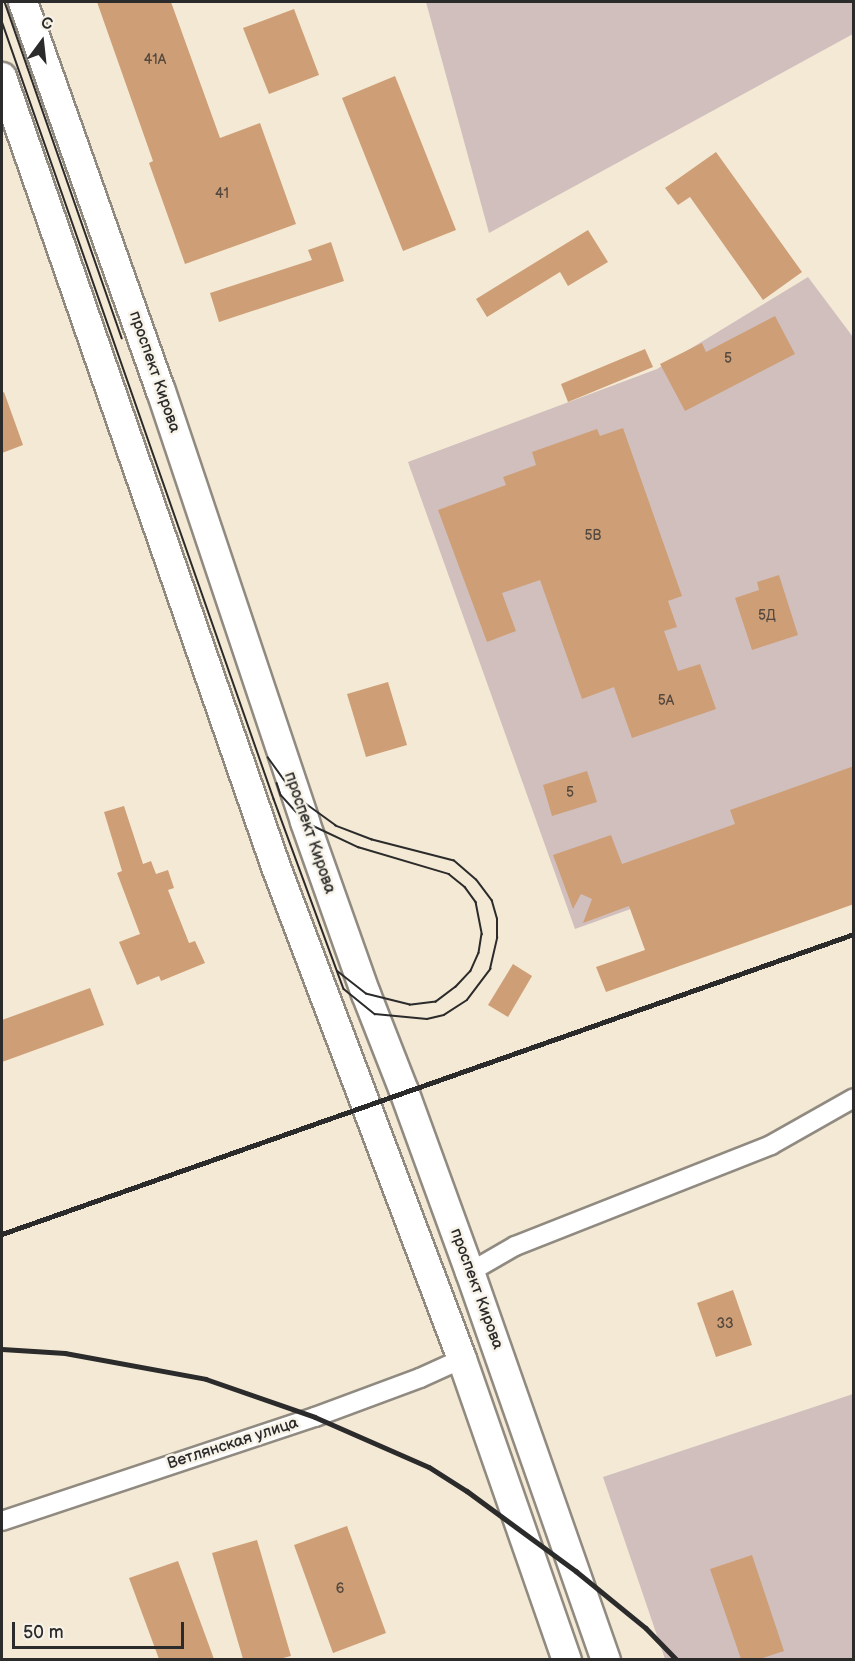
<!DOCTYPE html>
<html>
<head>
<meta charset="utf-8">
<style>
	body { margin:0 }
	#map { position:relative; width:855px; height:1661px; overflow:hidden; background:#f4e9d5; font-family:"Balsamiq Sans",sans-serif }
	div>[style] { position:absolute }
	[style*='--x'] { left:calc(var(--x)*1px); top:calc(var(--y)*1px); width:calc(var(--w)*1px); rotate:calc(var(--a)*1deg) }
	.industrial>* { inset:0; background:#d1bfbd }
	.building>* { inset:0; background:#ce9f76 }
	.roads { filter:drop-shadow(2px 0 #908a80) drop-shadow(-2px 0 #908a80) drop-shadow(0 2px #908a80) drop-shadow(0 -2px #908a80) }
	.street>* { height:18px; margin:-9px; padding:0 9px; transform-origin:9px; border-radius:9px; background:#fff }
	.primary>* { height:28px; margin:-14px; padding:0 14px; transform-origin:14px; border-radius:14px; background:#fff }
	.tram>* { height:1.5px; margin:-0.75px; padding:0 0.75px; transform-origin:0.75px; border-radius:0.75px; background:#2b2b2b }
	.rail>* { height:4.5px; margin:-2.25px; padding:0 2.25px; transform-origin:2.25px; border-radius:2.25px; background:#2b2b2b }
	span { translate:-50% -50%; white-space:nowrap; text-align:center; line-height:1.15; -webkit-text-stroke:5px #f7f3e8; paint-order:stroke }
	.number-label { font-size:14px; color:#54483e }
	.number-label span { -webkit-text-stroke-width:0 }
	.street-label { font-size:16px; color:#2b2b2b }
	.frame { position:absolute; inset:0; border:3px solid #2b2b2b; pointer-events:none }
	.north { position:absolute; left:12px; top:12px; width:60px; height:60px; -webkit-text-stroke:4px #f7f3e8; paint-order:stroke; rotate:15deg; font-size:16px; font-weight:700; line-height:24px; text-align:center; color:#2b2b2b }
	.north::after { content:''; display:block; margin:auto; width:21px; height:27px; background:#2b2b2b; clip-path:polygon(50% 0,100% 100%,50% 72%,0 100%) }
	.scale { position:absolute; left:12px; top:1622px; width:172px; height:27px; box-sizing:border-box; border:3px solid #2b2b2b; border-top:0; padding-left:8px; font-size:18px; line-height:21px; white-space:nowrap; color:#2b2b2b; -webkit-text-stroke:4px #f7f3e8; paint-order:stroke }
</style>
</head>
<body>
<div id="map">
	<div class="industrial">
		<div style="clip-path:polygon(426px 2px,853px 2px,853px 34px,489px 233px)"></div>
		<div style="clip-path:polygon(808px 277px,853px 337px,853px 829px,575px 929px,408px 462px,657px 369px)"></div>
		<div style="clip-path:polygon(853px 1394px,853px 1659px,665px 1659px,603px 1477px)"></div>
	</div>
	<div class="building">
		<div style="clip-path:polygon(97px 2px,171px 2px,220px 138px,260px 123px,296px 224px,185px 264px,149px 163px,153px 161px)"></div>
		<div style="clip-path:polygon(294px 9px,319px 75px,269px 94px,243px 28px)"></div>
		<div style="clip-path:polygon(395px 76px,456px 230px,403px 251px,342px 98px)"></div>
		<div style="clip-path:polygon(716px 152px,802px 272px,763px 300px,690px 197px,678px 205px,665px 188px)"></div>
		<div style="clip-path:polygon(588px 230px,608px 262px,568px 286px,560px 272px,487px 317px,476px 299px)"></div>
		<div style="clip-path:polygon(331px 242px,344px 281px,219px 322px,210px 293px,312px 260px,308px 250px)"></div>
		<div style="clip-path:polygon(775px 316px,795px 354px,685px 411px,660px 364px,702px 343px,706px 352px)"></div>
		<div style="clip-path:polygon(645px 349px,653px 367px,568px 402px,561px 384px)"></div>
		<div style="clip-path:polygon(4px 392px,23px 445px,2px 453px,2px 393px)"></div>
		<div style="clip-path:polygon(623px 428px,682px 596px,668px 601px,677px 627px,664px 631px,678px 671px,700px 664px,716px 709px,632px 738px,614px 687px,582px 699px,540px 580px,502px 593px,516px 631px,487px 642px,438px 510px,506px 485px,503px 477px,536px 465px,532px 452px,597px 429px,600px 436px)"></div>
		<div style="clip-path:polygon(779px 575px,798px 635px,752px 650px,735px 598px,759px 590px,757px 582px)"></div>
		<div style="clip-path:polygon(388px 682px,407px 745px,366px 757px,347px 694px)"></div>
		<div style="clip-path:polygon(854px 766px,854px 904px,606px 992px,596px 967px,645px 950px,629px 906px,583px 923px,592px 899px,581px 894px,573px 909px,553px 855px,611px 835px,622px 864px,735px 824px,730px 810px)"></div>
		<div style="clip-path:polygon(587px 771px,597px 802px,552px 816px,543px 785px)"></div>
		<div style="clip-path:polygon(124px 806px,143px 864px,151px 861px,156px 874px,168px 870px,174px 888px,168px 890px,189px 943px,195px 941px,205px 963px,161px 981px,159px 976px,137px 985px,119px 942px,140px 934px,117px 873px,122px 871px,104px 812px)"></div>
		<div style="clip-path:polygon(513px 964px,532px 976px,508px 1017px,488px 1005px)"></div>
		<div style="clip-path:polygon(90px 988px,104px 1025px,2px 1062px,2px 1020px)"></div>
		<div style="clip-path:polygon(733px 1290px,752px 1345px,716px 1357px,697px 1303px)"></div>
		<div style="clip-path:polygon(347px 1526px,386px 1633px,333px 1653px,294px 1545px)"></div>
		<div style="clip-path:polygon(257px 1540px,291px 1656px,279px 1659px,243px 1659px,212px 1553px)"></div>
		<div style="clip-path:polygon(752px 1555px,784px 1651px,760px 1659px,741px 1659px,710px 1569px)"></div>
		<div style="clip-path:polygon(178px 1561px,214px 1659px,159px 1659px,129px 1578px)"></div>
	</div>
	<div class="roads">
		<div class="street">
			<div style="--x:470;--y:1272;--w:52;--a:-30"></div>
			<div style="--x:515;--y:1246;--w:275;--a:-21.5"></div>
			<div style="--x:771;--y:1145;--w:95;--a:-29.5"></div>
			<div style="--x:2;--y:1521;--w:330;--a:-18.4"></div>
			<div style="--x:315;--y:1417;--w:112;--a:-20.4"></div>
			<div style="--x:420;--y:1378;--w:46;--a:-24.3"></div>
		</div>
		<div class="primary">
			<div style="--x:23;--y:2;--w:413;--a:70.5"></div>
			<div style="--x:161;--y:391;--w:454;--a:71.5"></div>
			<div style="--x:305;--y:822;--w:182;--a:70.5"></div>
			<div style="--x:366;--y:994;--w:104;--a:68.6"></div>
			<div style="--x:404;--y:1091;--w:193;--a:70"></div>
			<div style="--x:470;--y:1272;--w:411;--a:70.7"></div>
			<div style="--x:2;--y:77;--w:836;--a:70.87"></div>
			<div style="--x:276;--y:867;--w:526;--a:69.29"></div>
			<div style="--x:462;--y:1359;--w:319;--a:70.8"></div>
		</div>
	</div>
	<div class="tram">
		<div style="--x:5;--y:2;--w:356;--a:70.8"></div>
		<div style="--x:2;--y:21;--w:824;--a:70.73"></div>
		<div style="--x:274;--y:799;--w:202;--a:69.8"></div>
		<div style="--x:344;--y:989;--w:40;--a:39"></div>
		<div style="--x:375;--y:1014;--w:52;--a:5.5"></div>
		<div style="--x:427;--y:1019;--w:17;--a:-13"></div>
		<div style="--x:444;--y:1015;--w:27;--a:-33"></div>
		<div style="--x:467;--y:1000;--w:39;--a:-53"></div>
		<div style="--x:490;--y:969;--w:32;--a:-77"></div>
		<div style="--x:497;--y:938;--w:19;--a:-90"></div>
		<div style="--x:497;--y:919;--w:19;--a:-106"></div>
		<div style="--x:492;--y:901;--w:26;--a:-127"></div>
		<div style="--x:476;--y:880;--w:29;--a:-139"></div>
		<div style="--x:454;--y:861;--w:85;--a:-165.6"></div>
		<div style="--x:372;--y:840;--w:39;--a:-159"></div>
		<div style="--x:336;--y:826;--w:49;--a:-144.1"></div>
		<div style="--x:296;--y:797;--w:48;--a:-125.7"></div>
		<div style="--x:277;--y:783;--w:13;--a:72"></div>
		<div style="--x:281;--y:795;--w:36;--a:48"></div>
		<div style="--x:305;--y:822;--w:59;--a:25.3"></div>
		<div style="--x:358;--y:847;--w:95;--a:16.5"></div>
		<div style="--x:449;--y:874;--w:21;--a:39"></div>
		<div style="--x:465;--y:887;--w:19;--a:54"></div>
		<div style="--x:476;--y:902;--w:33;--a:79"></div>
		<div style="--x:482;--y:934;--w:19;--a:99"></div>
		<div style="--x:479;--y:953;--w:20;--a:114"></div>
		<div style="--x:471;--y:971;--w:22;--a:133"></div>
		<div style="--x:456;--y:987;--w:25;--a:143"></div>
		<div style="--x:436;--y:1002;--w:26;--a:173"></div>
		<div style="--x:410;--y:1005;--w:45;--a:-166"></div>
		<div style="--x:366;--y:994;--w:36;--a:-142"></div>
	</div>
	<div class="rail">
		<div style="--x:2;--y:1234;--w:903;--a:-19.4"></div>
		<div style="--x:2;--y:1349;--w:63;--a:3.6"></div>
		<div style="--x:65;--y:1353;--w:143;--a:10.4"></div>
		<div style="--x:206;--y:1379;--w:115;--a:19.2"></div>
		<div style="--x:315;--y:1417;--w:124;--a:23.7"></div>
		<div style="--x:429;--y:1467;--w:45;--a:32.3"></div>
		<div style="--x:467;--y:1491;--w:135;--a:36.3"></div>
		<div style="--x:576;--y:1571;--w:90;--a:39.2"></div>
		<div style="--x:646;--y:1628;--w:45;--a:45.9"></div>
	</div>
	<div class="number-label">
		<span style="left:155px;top:60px">41А</span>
		<span style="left:222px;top:194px">41</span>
		<span style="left:728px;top:359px">5</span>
		<span style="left:593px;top:536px">5В</span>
		<span style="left:767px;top:616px">5Д</span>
		<span style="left:666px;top:701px">5А</span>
		<span style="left:570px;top:793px">5</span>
		<span style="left:725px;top:1324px">33</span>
		<span style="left:340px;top:1589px">6</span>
	</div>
	<div class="street-label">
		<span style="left:154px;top:372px;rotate:71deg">проспект Кирова</span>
		<span style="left:309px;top:833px;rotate:71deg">проспект Кирова</span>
		<span style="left:476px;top:1289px;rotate:70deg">проспект Кирова</span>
		<span style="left:233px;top:1444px;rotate:-18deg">Ветлянская улица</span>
	</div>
	<div class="frame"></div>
	<div class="north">С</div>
	<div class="scale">50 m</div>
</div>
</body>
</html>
